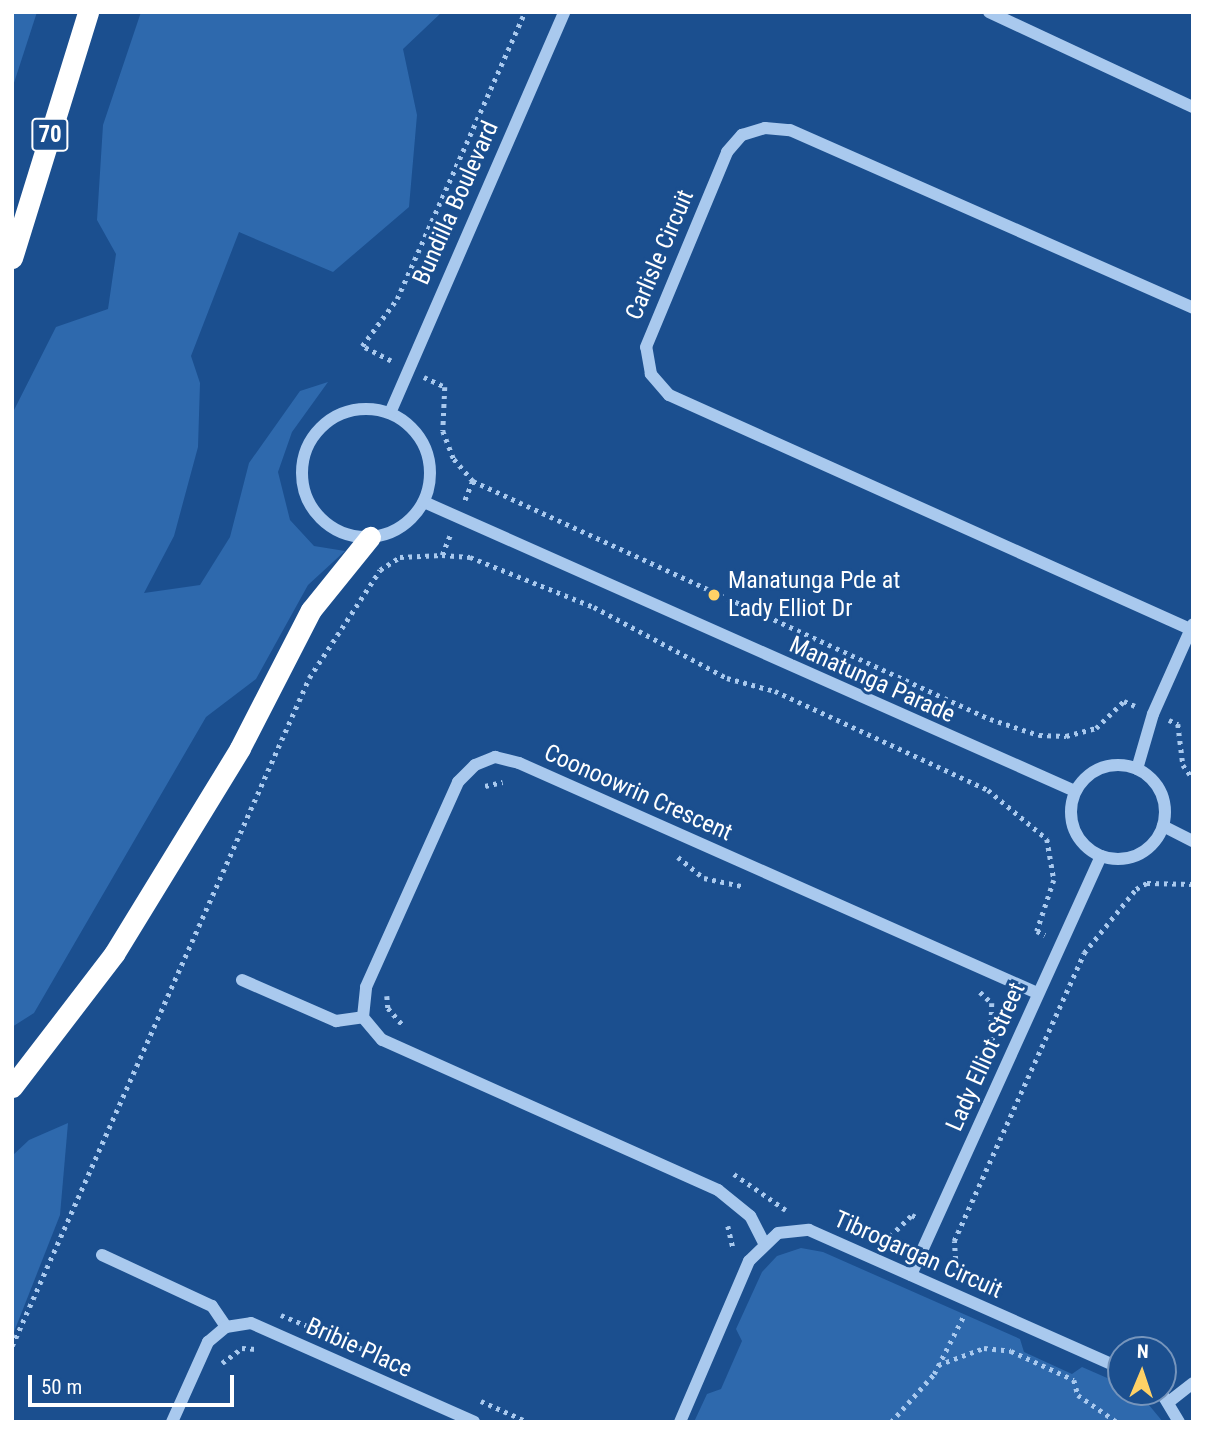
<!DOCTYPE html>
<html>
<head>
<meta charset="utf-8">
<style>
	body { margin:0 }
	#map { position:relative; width:1205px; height:1434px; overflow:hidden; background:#1b4f8f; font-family:"Roboto Condensed",sans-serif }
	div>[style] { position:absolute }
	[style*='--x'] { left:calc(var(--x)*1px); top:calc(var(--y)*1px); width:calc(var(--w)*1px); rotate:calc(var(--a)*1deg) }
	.green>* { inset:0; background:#2e69ad }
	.path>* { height:4.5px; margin-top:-2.25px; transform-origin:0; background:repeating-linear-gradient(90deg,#a9c9ee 0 3.5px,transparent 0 8.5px) }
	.minor>* { height:12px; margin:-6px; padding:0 6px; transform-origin:6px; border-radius:6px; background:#a9c9ee }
	.minor>.ring { margin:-6px; padding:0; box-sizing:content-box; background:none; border:12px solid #a9c9ee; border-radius:50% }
	.highway>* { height:21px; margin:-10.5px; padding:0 10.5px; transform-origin:10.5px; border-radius:10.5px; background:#fff }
	.dots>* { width:19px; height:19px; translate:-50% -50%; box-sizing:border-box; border:4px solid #1b4f8f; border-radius:50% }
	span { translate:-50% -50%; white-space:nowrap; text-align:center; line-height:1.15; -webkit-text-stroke:6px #1b4f8f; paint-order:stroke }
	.shield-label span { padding:2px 5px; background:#1b4f8f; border:2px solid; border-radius:5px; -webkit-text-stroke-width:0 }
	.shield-label { font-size:23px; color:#fff; font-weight:700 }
	.street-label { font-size:24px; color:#fff }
	.poi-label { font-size:24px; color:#fff }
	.left { translate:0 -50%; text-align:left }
	.frame { position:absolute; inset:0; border:14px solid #fff; pointer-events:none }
	.north { position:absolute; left:1107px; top:1336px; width:70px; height:70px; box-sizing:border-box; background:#1b4f8f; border:2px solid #7695bc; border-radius:50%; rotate:2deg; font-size:19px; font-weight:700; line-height:28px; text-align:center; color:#fff }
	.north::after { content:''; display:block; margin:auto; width:24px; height:32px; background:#ffd166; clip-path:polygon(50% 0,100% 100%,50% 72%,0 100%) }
	.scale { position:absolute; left:28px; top:1375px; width:206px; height:32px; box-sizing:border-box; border:4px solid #fff; border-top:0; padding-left:9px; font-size:21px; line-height:24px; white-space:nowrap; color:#fff; -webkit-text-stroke:5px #1b4f8f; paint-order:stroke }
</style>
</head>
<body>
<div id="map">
	<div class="green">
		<div style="clip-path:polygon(12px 12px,37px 12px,12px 89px)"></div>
		<div style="clip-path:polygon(141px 12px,442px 12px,403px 49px,417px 115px,409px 207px,333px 272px,239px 232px,191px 356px,200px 383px,198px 447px,174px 536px,144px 593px,200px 585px,230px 537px,249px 463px,300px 391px,328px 382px,292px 432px,278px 472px,290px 520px,314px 546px,345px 551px,308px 585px,256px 679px,206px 717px,34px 1013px,12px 1027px,12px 414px,56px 327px,108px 309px,116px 254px,97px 220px,103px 125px)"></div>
		<div style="clip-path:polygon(68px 1123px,60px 1215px,12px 1337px,12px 1156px,29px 1140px)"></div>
		<div style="clip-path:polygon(801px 1248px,823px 1252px,1020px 1339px,1024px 1352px,1072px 1374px,1082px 1367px,1121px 1384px,1121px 1392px,1139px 1393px,1163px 1422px,694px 1422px,707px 1394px,721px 1389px,742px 1341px,736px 1329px,762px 1272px,777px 1256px)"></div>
	</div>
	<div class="path">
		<div style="--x:391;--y:361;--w:33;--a:-153"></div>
		<div style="--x:362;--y:346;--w:59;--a:-53.3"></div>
		<div style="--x:397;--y:299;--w:314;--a:-66"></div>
		<div style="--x:424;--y:377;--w:23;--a:25"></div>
		<div style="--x:445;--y:387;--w:44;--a:92.6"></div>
		<div style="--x:443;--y:431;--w:30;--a:69"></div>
		<div style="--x:454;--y:459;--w:29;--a:49"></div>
		<div style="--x:473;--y:481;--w:22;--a:112"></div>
		<div style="--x:473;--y:481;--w:569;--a:24.72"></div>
		<div style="--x:990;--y:719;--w:52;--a:18.1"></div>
		<div style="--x:1039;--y:735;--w:27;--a:2"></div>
		<div style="--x:1066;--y:736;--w:31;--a:-15"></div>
		<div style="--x:1096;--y:728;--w:39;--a:-44"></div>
		<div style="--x:1124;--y:701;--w:12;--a:24"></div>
		<div style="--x:442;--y:555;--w:28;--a:4"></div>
		<div style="--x:470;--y:557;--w:134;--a:22"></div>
		<div style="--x:594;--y:607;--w:151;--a:28.1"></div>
		<div style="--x:727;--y:678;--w:50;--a:15.2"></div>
		<div style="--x:775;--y:691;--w:235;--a:24.9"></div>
		<div style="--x:988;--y:790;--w:77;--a:39.7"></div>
		<div style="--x:1047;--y:839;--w:42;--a:80.3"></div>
		<div style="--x:1054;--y:880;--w:54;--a:108.4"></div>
		<div style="--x:1037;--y:931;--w:9;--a:27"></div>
		<div style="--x:1169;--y:720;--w:10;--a:24"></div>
		<div style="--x:1178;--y:724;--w:41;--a:83"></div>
		<div style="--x:1183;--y:765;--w:17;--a:54"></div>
		<div style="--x:485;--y:786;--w:18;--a:-13"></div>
		<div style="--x:678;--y:857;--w:33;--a:39"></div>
		<div style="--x:704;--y:878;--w:39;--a:12"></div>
		<div style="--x:980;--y:992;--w:16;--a:43"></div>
		<div style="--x:992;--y:1003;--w:36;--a:92"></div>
		<div style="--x:991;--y:1039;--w:8;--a:23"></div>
		<div style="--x:387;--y:996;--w:12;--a:85"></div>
		<div style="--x:388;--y:1008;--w:23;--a:49"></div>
		<div style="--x:734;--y:1174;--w:63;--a:34.7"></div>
		<div style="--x:728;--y:1226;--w:23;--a:77"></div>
		<div style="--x:874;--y:1235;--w:16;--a:4"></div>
		<div style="--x:890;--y:1236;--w:30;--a:-44"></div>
		<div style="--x:912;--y:1215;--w:7;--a:27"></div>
		<div style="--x:965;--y:1276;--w:12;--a:-138"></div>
		<div style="--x:956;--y:1268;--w:27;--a:-94"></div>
		<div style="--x:954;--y:1241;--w:316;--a:-65.7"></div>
		<div style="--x:1084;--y:953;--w:82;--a:-50.9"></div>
		<div style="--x:1136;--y:889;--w:13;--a:-29"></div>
		<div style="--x:1147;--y:883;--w:46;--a:1.2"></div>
		<div style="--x:281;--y:1315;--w:128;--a:22.6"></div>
		<div style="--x:12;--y:1346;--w:731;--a:-66.03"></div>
		<div style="--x:309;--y:678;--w:129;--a:-56.7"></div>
		<div style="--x:380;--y:570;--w:24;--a:-33"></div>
		<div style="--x:400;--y:557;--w:42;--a:-2.7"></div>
		<div style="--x:442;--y:555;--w:22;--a:-68"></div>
		<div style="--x:222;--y:1363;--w:25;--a:-37"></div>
		<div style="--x:242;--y:1348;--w:15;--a:4"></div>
		<div style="--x:938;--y:1365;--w:49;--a:-20.3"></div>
		<div style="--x:984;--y:1348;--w:27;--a:6"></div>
		<div style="--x:1011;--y:1351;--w:69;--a:24.7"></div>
		<div style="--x:1074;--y:1380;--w:16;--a:75"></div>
		<div style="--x:1078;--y:1395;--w:47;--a:34.7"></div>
		<div style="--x:481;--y:1401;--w:51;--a:24.1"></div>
		<div style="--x:891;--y:1422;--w:64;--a:-48.1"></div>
		<div style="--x:934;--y:1374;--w:64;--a:-63"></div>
	</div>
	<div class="minor">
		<div style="--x:989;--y:12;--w:225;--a:25"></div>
		<div class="ring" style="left:302px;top:409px;width:116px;height:116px"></div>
		<div style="--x:390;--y:413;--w:437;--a:-66.5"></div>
		<div style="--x:424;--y:502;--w:712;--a:23.94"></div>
		<div style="--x:1190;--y:629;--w:571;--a:-155.81"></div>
		<div style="--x:669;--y:395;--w:28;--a:-131"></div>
		<div style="--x:651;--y:374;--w:27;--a:-100"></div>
		<div style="--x:646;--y:347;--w:211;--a:-67.4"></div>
		<div style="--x:727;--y:152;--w:23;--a:-49"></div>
		<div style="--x:742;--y:135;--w:24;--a:-17"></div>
		<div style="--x:765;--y:128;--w:25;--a:5"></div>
		<div style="--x:790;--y:130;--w:441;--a:23.8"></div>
		<div class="ring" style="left:1071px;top:765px;width:82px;height:82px"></div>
		<div style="--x:1137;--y:769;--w:57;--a:-73.8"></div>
		<div style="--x:1153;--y:714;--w:98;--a:-66"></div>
		<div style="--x:1163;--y:826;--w:34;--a:27"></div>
		<div style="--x:242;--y:980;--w:103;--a:23.6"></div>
		<div style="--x:336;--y:1021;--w:27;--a:-8"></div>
		<div style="--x:764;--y:1243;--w:30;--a:-117"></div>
		<div style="--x:750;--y:1216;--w:41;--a:-140.9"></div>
		<div style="--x:718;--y:1190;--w:368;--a:-155.9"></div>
		<div style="--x:382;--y:1040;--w:30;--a:-130"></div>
		<div style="--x:363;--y:1017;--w:30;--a:-84"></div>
		<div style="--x:366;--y:987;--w:225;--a:-65.8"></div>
		<div style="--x:458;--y:782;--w:24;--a:-45"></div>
		<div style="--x:475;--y:765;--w:22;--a:-22"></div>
		<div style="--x:495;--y:757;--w:25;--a:14"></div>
		<div style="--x:519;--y:763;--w:567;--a:23.94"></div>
		<div style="--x:102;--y:1255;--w:121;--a:24.9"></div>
		<div style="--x:212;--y:1306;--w:25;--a:56"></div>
		<div style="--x:911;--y:1275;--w:460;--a:-65.6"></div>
		<div style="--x:1161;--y:1392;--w:35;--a:59"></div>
		<div style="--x:1170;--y:1401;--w:29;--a:-38"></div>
		<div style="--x:172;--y:1422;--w:88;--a:-65.8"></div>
		<div style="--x:208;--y:1342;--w:23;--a:-40"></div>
		<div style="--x:226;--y:1327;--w:25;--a:-9"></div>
		<div style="--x:251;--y:1323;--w:244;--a:23.9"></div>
		<div style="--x:680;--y:1422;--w:175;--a:-66.8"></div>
		<div style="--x:749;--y:1261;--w:40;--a:-44"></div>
		<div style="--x:778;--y:1233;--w:31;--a:-6"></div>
		<div style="--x:809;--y:1230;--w:341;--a:23.9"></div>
	</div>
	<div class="highway">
		<div style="--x:12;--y:258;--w:257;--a:-72.8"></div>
		<div style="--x:12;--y:1087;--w:168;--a:-52.5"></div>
		<div style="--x:114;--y:954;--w:241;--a:-58.5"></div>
		<div style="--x:240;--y:748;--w:155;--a:-62.8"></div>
		<div style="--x:311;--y:610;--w:94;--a:-51.1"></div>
	</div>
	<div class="dots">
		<div style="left:714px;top:595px;background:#ffd166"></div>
	</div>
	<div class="shield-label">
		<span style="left:50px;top:135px">70</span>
	</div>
	<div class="street-label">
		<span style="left:456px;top:203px;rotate:-66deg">Bundilla Boulevard</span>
		<span style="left:660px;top:255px;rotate:-67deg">Carlisle Circuit</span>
		<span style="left:872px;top:680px;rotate:24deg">Manatunga Parade</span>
		<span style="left:638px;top:793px;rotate:24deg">Coonoowrin Crescent</span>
		<span style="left:986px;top:1057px;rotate:-66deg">Lady Elliot Street</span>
		<span style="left:918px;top:1255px;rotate:24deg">Tibrogargan Circuit</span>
		<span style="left:359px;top:1348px;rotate:24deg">Bribie Place</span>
	</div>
	<div class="poi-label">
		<span class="left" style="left:728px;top:595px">Manatunga Pde at<br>Lady Elliot Dr</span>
	</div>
	<div class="frame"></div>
	<div class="north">N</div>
	<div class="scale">50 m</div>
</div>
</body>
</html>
